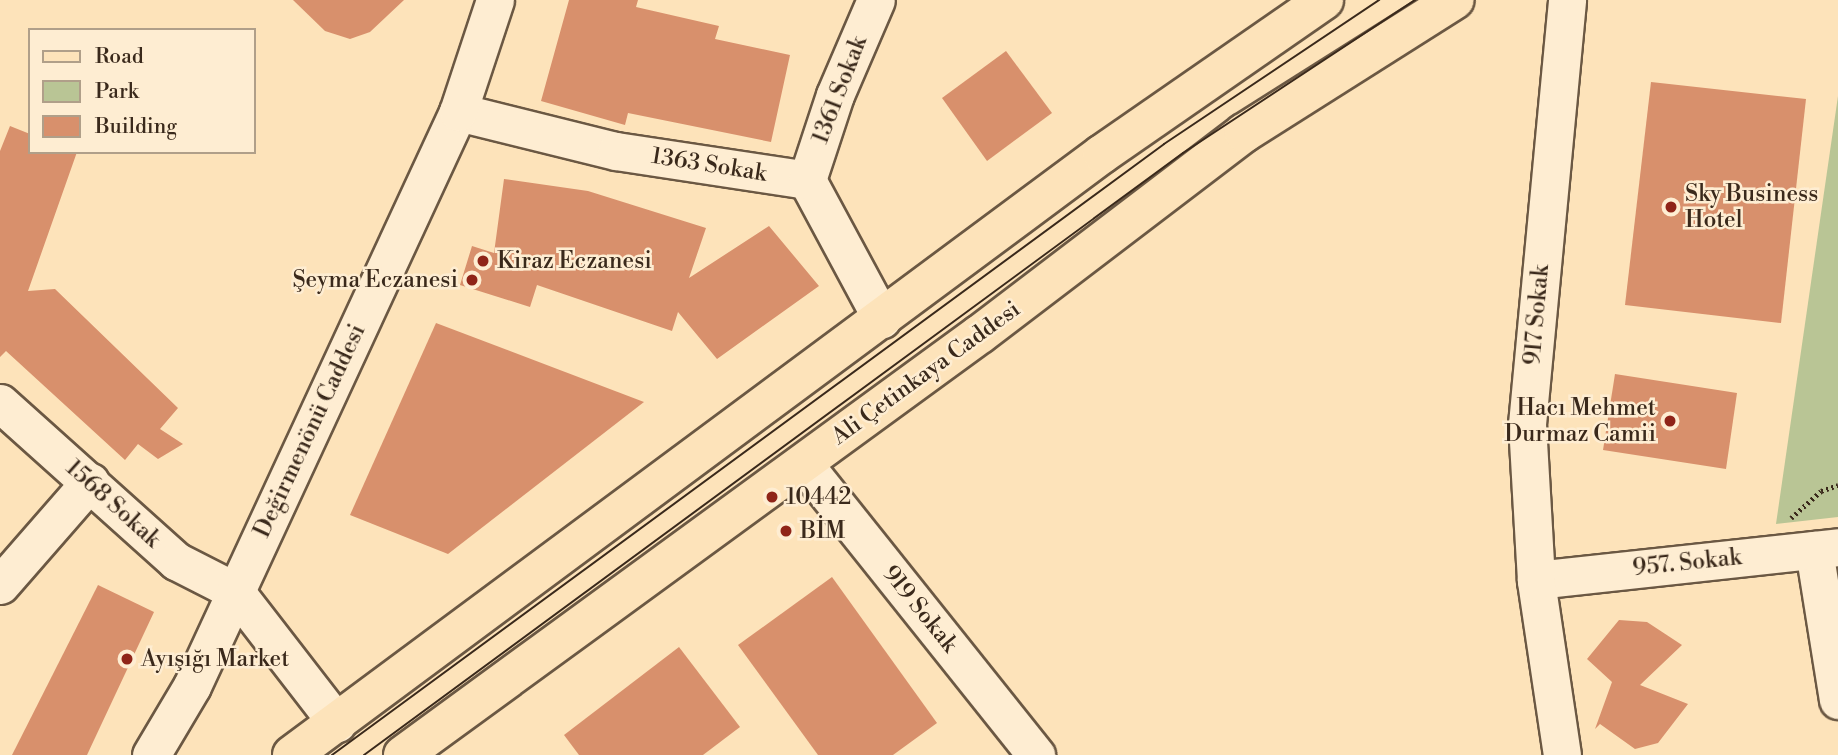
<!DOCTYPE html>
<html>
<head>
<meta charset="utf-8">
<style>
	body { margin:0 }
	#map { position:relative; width:1838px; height:755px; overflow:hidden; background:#fde3ba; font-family:"Libre Bodoni",serif }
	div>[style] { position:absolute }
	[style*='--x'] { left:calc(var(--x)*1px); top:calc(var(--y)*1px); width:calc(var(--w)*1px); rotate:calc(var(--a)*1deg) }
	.green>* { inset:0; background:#b9c595 }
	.building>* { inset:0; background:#d8906c }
	.path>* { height:4.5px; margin-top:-2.25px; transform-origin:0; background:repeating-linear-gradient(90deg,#3a291b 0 2px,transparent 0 5.5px) }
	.roads { filter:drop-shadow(2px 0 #6b5843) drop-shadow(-2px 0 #6b5843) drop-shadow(0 2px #6b5843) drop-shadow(0 -2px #6b5843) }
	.minor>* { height:37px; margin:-18.5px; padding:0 18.5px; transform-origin:18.5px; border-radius:18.5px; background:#feedd2 }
	.primary>* { height:38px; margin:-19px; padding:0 19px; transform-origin:19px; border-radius:19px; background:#fde3ba }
	.tram>* { height:2px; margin:-1px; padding:0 1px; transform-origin:1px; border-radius:1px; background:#3a291b }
	.dots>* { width:19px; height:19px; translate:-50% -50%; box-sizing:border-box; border:4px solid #feedd2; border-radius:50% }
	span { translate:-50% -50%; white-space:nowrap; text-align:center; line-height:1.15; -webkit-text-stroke:5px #feedd2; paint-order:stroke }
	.street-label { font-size:23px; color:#3a291b }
	.poi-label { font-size:23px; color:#3a291b }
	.left { translate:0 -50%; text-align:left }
	.right { translate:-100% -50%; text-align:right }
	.legend { position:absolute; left:28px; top:28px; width:228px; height:126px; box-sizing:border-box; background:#feedd2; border:2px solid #b09f89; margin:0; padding:9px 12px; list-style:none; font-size:21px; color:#3a291b }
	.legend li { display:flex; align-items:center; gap:14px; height:35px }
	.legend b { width:35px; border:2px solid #b09f89 }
</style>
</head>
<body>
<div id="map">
	<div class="green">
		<div style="clip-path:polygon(1838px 96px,1838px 517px,1776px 524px)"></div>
	</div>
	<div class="building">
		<div style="clip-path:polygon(293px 0,404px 0,370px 32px,350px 39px,325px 31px)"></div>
		<div style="clip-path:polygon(569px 0,638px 0,636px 7px,719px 26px,715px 39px,790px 55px,771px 142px,628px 113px,625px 125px,541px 101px)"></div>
		<div style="clip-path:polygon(1006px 51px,1052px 113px,987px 161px,942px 98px)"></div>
		<div style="clip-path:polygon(1651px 82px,1806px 99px,1781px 323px,1625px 305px)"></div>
		<div style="clip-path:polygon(10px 126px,30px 134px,30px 152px,77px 152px,28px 291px,55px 289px,178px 408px,160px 429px,183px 444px,158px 459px,138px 444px,125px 460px,6px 351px,0 357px,0 151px)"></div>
		<div style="clip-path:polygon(504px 179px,588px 191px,706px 228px,689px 278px,769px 226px,819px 286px,717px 359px,678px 312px,672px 331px,537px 285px,530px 307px,460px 285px,472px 246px,494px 253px)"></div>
		<div style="clip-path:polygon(436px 323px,644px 402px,448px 554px,350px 515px)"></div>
		<div style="clip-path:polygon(1615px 374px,1737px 393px,1726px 469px,1603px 450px)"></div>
		<div style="clip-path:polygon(832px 577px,937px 723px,893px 755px,818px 755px,738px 645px)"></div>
		<div style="clip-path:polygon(98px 585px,154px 612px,87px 755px,12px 755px)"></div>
		<div style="clip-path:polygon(1619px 620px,1647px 622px,1682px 645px,1640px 685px,1688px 704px,1658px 743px,1635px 749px,1600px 724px,1595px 729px,1612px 682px,1587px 659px)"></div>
		<div style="clip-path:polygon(679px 647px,740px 727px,703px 755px,579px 755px,564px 735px)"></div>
	</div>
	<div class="path">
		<div style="--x:1791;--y:518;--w:40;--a:-42"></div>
		<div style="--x:1821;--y:491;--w:18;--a:-19"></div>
	</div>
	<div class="roads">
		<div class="minor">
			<div style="--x:458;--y:112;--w:163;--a:13.9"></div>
			<div style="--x:616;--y:151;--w:193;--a:8.6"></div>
			<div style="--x:807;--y:180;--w:158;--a:61.7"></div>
			<div style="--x:807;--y:180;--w:89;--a:-71.8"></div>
			<div style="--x:835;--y:95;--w:103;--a:-66.7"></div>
			<div style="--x:0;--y:403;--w:237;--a:41.9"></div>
			<div style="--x:176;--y:561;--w:66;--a:27"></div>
			<div style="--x:235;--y:591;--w:167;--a:52.3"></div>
			<div style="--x:803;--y:463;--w:374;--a:51.4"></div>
			<div style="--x:1814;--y:550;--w:152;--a:80.9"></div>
			<div style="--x:1536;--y:580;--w:304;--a:-6.2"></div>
			<div style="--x:0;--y:585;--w:137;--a:-48.9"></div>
			<div style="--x:151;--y:755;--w:80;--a:-59.3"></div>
			<div style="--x:192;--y:686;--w:633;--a:-65.14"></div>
			<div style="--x:458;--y:112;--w:118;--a:-71.7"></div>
			<div style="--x:1562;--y:755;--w:177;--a:-98.5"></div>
			<div style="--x:1536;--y:580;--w:156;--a:-93.3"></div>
			<div style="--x:1527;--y:424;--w:426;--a:-84.6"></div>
		</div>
		<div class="primary">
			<div style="--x:292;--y:755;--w:1009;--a:-36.57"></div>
			<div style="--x:1102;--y:154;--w:270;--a:-34.7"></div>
			<div style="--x:403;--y:755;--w:714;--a:-36.12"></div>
			<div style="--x:980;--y:334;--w:332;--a:-37.3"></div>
			<div style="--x:1244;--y:133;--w:249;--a:-32.3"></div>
		</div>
	</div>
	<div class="tram">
		<div style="--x:332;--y:755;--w:1032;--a:-36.29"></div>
		<div style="--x:1164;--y:144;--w:259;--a:-33.8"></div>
		<div style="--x:364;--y:755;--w:1016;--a:-36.32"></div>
		<div style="--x:1183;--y:153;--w:278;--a:-33.4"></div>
	</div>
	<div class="dots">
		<div style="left:1671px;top:207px;background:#8f2418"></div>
		<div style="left:483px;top:261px;background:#8f2418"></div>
		<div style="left:472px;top:280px;background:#8f2418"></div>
		<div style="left:1670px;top:421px;background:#8f2418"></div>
		<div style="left:772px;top:497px;background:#8f2418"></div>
		<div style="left:786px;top:531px;background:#8f2418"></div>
		<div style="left:127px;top:659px;background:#8f2418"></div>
	</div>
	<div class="street-label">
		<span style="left:840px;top:90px;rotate:-69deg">1361 Sokak</span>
		<span style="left:709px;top:165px;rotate:9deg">1363 Sokak</span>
		<span style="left:1537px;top:315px;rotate:-85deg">917 Sokak</span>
		<span style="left:926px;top:373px;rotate:-36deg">Ali Çetinkaya Caddesi</span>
		<span style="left:310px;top:431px;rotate:-65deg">Değirmenönü Caddesi</span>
		<span style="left:113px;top:504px;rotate:42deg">1568 Sokak</span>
		<span style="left:1687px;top:563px;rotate:-6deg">957. Sokak</span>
		<span style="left:920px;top:609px;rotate:51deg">919 Sokak</span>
	</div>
	<div class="poi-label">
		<span class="left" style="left:1685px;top:207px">Sky Business<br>Hotel</span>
		<span class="left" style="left:497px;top:261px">Kiraz Eczanesi</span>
		<span class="right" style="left:458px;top:280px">Şeyma Eczanesi</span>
		<span class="right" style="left:1656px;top:421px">Hacı Mehmet<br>Durmaz Camii</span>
		<span class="left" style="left:786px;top:497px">10442</span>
		<span class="left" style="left:800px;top:531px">BİM</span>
		<span class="left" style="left:141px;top:659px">Ayışığı Market</span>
	</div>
	<ul class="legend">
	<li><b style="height:9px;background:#fde3ba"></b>Road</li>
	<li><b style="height:19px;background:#b9c595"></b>Park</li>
	<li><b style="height:19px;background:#d8906c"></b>Building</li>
	</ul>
</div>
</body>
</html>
